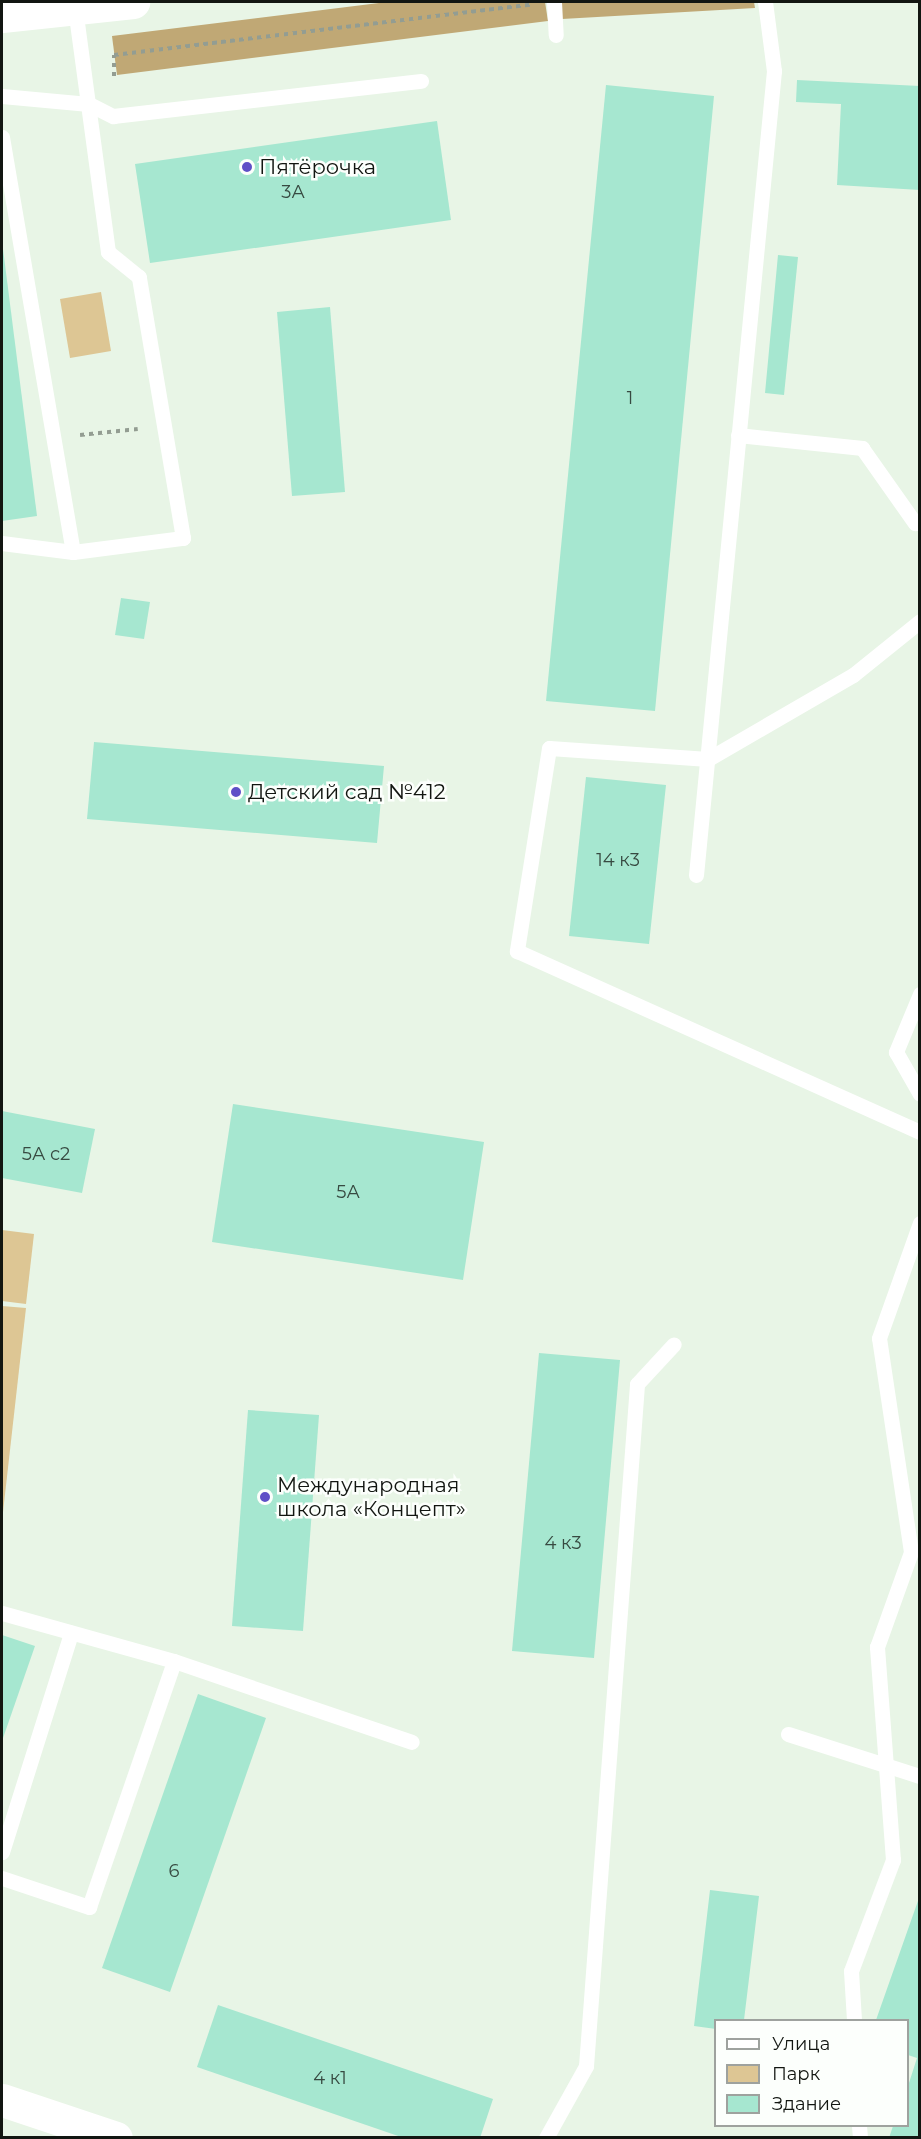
<!DOCTYPE html>
<html>
<head>
<meta charset="utf-8">
<style>
	body { margin:0 }
	#map { position:relative; width:921px; height:2139px; overflow:hidden; background:#e8f5e6; font-family:Montserrat,sans-serif }
	div>[style] { position:absolute }
	[style*='--x'] { left:calc(var(--x)*1px); top:calc(var(--y)*1px); width:calc(var(--w)*1px); rotate:calc(var(--a)*1deg) }
	.green>* { inset:0; background:#ddc694 }
	.forest>* { inset:0; background:#c0a875 }
	.building>* { inset:0; background:#a6e7d0 }
	.path>* { height:4px; margin-top:-2px; transform-origin:0; background:repeating-linear-gradient(90deg,#939d92 0 4.5px,transparent 0 9px) }
	.lane>* { height:15px; margin:-7.5px; padding:0 7.5px; transform-origin:7.5px; border-radius:7.5px; background:#fff }
	.secondary>* { height:33px; margin:-16.5px; padding:0 16.5px; transform-origin:16.5px; border-radius:16.5px; background:#fff }
	.dots>* { width:16px; height:16px; translate:-50% -50%; box-sizing:border-box; border:3px solid #fcfffc; border-radius:50% }
	span { translate:-50% -50%; white-space:nowrap; text-align:center; line-height:1.15; -webkit-text-stroke:5px #fcfffc; paint-order:stroke }
	.number-label { font-size:18px; color:#374a41 }
	.number-label span { -webkit-text-stroke-width:0 }
	.poi-label { font-size:21px; color:#121611 }
	.left { translate:0 -50%; text-align:left }
	.frame { position:absolute; inset:0; border:3px solid #121611; pointer-events:none }
	.legend { position:absolute; left:714px; top:2019px; width:195px; height:108px; box-sizing:border-box; background:#fcfffc; border:2px solid #9ea29e; margin:0; padding:8px 10px; list-style:none; font-size:18px; color:#121611 }
	.legend li { display:flex; align-items:center; gap:12px; height:30px }
	.legend b { width:30px; border:2px solid #9ea29e }
</style>
</head>
<body>
<div id="map">
	<div class="green">
		<div style="clip-path:polygon(101px 292px,111px 351px,70px 358px,60px 299px)"></div>
		<div style="clip-path:polygon(2px 1230px,34px 1234px,26px 1304px,2px 1301px)"></div>
		<div style="clip-path:polygon(2px 1306px,26px 1308px,2px 1521px)"></div>
	</div>
	<div class="forest">
		<div style="clip-path:polygon(387px 2px,545px 2px,548px 21px,117px 75px,112px 36px)"></div>
		<div style="clip-path:polygon(559px 2px,754px 2px,755px 8px,562px 19px)"></div>
	</div>
	<div class="building">
		<div style="clip-path:polygon(797px 80px,920px 86px,920px 190px,837px 185px,841px 104px,796px 102px)"></div>
		<div style="clip-path:polygon(606px 85px,714px 96px,655px 711px,546px 701px)"></div>
		<div style="clip-path:polygon(437px 121px,451px 220px,150px 263px,135px 164px)"></div>
		<div style="clip-path:polygon(2px 241px,37px 516px,2px 521px)"></div>
		<div style="clip-path:polygon(778px 255px,798px 257px,784px 395px,765px 393px)"></div>
		<div style="clip-path:polygon(330px 307px,345px 492px,292px 496px,277px 312px)"></div>
		<div style="clip-path:polygon(121px 598px,150px 602px,144px 639px,115px 635px)"></div>
		<div style="clip-path:polygon(94px 742px,384px 766px,377px 843px,87px 819px)"></div>
		<div style="clip-path:polygon(586px 777px,666px 785px,649px 944px,569px 936px)"></div>
		<div style="clip-path:polygon(233px 1104px,484px 1142px,463px 1280px,212px 1242px)"></div>
		<div style="clip-path:polygon(2px 1111px,95px 1129px,82px 1193px,2px 1178px)"></div>
		<div style="clip-path:polygon(539px 1353px,620px 1360px,594px 1658px,512px 1651px)"></div>
		<div style="clip-path:polygon(248px 1410px,319px 1415px,303px 1631px,232px 1626px)"></div>
		<div style="clip-path:polygon(2px 1635px,35px 1646px,2px 1741px)"></div>
		<div style="clip-path:polygon(198px 1694px,266px 1718px,170px 1992px,102px 1968px)"></div>
		<div style="clip-path:polygon(710px 1890px,759px 1896px,744px 2020px,716px 2020px,716px 2029px,694px 2026px)"></div>
		<div style="clip-path:polygon(919px 1898px,920px 2138px,889px 2138px,893px 2126px,908px 2126px,908px 2086px,917px 2058px,908px 2055px,908px 2020px,876px 2020px)"></div>
		<div style="clip-path:polygon(218px 2005px,493px 2099px,480px 2138px,404px 2138px,197px 2067px)"></div>
	</div>
	<div class="path">
		<div style="--x:114;--y:76;--w:21;--a:-90"></div>
		<div style="--x:114;--y:55;--w:419;--a:-6.9"></div>
		<div style="--x:80;--y:435;--w:58;--a:-5.9"></div>
	</div>
	<div class="lane">
		<div style="--x:554;--y:2;--w:33;--a:87"></div>
		<div style="--x:2;--y:96;--w:87;--a:5.3"></div>
		<div style="--x:89;--y:104;--w:27;--a:27"></div>
		<div style="--x:113;--y:116;--w:310;--a:-6.5"></div>
		<div style="--x:2;--y:137;--w:421;--a:80.3"></div>
		<div style="--x:73;--y:552;--w:72;--a:-172.8"></div>
		<div style="--x:738;--y:435;--w:125;--a:6"></div>
		<div style="--x:862;--y:448;--w:92;--a:54.8"></div>
		<div style="--x:915;--y:523;--w:5;--a:0"></div>
		<div style="--x:73;--y:552;--w:111;--a:-7.3"></div>
		<div style="--x:183;--y:538;--w:265;--a:-99.6"></div>
		<div style="--x:139;--y:277;--w:40;--a:-141"></div>
		<div style="--x:108;--y:252;--w:246;--a:-97.7"></div>
		<div style="--x:920;--y:621;--w:86;--a:141.1"></div>
		<div style="--x:853;--y:675;--w:168;--a:149.9"></div>
		<div style="--x:708;--y:759;--w:159;--a:-176"></div>
		<div style="--x:549;--y:748;--w:206;--a:99"></div>
		<div style="--x:517;--y:951;--w:442;--a:24.2"></div>
		<div style="--x:696;--y:875;--w:808;--a:-84.46"></div>
		<div style="--x:774;--y:71;--w:70;--a:-97.4"></div>
		<div style="--x:920;--y:994;--w:63;--a:112.5"></div>
		<div style="--x:896;--y:1052;--w:48;--a:60.3"></div>
		<div style="--x:2;--y:1613;--w:179;--a:15.6"></div>
		<div style="--x:174;--y:1661;--w:251;--a:18.8"></div>
		<div style="--x:788;--y:1734;--w:139;--a:17.7"></div>
		<div style="--x:2;--y:1852;--w:230;--a:-72.5"></div>
		<div style="--x:2;--y:1878;--w:92;--a:18.4"></div>
		<div style="--x:89;--y:1907;--w:260;--a:-70.9"></div>
		<div style="--x:854;--y:2020;--w:49;--a:-93.5"></div>
		<div style="--x:851;--y:1971;--w:119;--a:-69.3"></div>
		<div style="--x:893;--y:1860;--w:214;--a:-94.3"></div>
		<div style="--x:877;--y:1647;--w:101;--a:-70.3"></div>
		<div style="--x:911;--y:1552;--w:216;--a:-98.5"></div>
		<div style="--x:879;--y:1338;--w:122;--a:-70.4"></div>
		<div style="--x:859;--y:2126;--w:12;--a:85"></div>
		<div style="--x:546;--y:2138;--w:82;--a:-60.9"></div>
		<div style="--x:586;--y:2066;--w:684;--a:-85.72"></div>
		<div style="--x:637;--y:1384;--w:54;--a:-47.2"></div>
	</div>
	<div class="secondary">
		<div style="--x:2;--y:16;--w:132;--a:-6.1"></div>
		<div style="--x:2;--y:2100;--w:120;--a:18.4"></div>
	</div>
	<div class="dots">
		<div style="left:247px;top:167px;background:#5e4fc7"></div>
		<div style="left:236px;top:792px;background:#5e4fc7"></div>
		<div style="left:265px;top:1497px;background:#5e4fc7"></div>
	</div>
	<div class="number-label">
		<span style="left:293px;top:192px">3А</span>
		<span style="left:630px;top:398px">1</span>
		<span style="left:618px;top:860px">14 к3</span>
		<span style="left:46px;top:1154px">5А с2</span>
		<span style="left:348px;top:1192px">5А</span>
		<span style="left:563px;top:1543px">4 к3</span>
		<span style="left:174px;top:1871px">6</span>
		<span style="left:330px;top:2078px">4 к1</span>
	</div>
	<div class="poi-label">
		<span class="left" style="left:259px;top:167px">Пятёрочка</span>
		<span class="left" style="left:248px;top:792px">Детский сад №412</span>
		<span class="left" style="left:277px;top:1497px">Международная<br>школа «Концепт»</span>
	</div>
	<div class="frame"></div>
	<ul class="legend">
	<li><b style="height:8px;background:#fff"></b>Улица</li>
	<li><b style="height:16px;background:#ddc694"></b>Парк</li>
	<li><b style="height:16px;background:#a6e7d0"></b>Здание</li>
	</ul>
</div>
</body>
</html>
